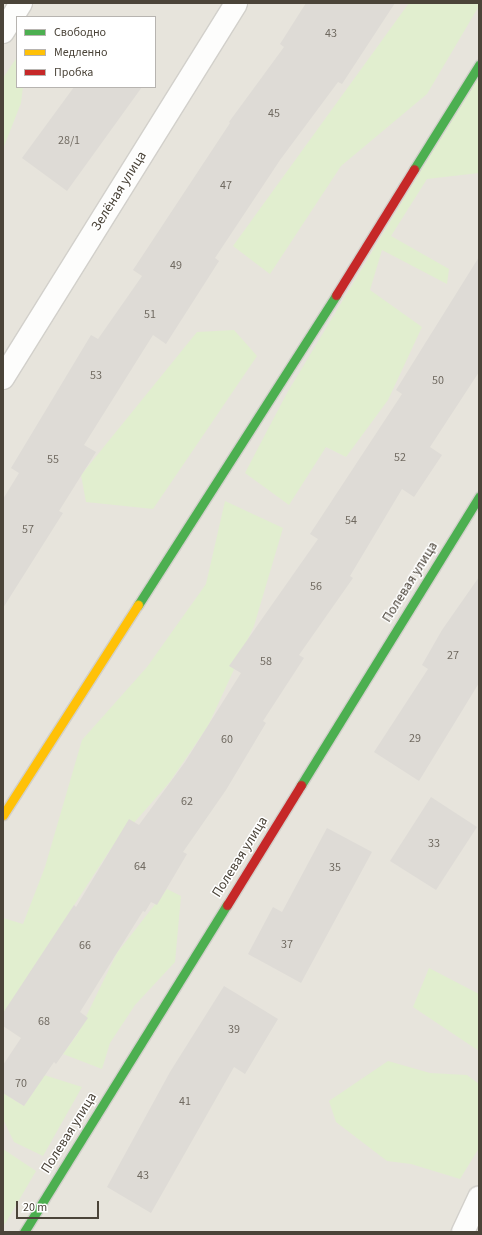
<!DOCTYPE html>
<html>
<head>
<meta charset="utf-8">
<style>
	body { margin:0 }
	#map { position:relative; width:482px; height:1235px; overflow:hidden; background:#f4f2ee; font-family:"Source Sans 3",sans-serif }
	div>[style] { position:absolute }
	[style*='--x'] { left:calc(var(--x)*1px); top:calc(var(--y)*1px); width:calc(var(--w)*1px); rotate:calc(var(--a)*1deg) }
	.residential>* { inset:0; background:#e7e4dc }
	.green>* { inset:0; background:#e1eecf }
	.building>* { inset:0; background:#dedbd6 }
	.roads { filter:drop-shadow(1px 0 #d2d0cb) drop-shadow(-1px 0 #d2d0cb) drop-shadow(0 1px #d2d0cb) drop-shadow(0 -1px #d2d0cb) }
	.street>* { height:22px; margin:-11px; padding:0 11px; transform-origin:11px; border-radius:11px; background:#fdfdfc }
	.fast>* { height:9px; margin:-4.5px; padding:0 4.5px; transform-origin:4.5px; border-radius:4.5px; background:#4caf50 }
	.slow>* { height:9px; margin:-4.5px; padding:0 4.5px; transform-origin:4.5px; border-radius:4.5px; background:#ffc107 }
	.jam>* { height:9px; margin:-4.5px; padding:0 4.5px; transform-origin:4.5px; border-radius:4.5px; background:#c62828 }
	span { translate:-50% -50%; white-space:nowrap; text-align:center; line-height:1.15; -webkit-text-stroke:3px #fff; paint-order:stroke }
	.number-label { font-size:12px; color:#706a61 }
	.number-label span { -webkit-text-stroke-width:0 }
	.street-label { font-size:14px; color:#4b4439 }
	.frame { position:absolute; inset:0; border:4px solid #4b4439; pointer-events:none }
	.legend { position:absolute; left:16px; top:16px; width:140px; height:72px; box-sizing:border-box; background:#fff; border:1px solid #b7b4b0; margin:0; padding:5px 7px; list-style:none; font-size:12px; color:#4b4439 }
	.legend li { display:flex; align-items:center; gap:8px; height:20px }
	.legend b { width:20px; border:1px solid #b7b4b0 }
	.scale { position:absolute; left:16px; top:1201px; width:83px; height:18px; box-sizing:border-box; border:2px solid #4b4439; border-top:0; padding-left:5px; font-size:12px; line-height:14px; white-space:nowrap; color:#4b4439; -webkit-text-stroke:3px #fff; paint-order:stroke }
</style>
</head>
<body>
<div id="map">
	<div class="residential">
		<div style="clip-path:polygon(evenodd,3px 3px,479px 3px,479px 1232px,3px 1232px,3px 3px,17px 17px,155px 17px,155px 87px,17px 87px,17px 17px)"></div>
	</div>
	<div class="green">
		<div style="clip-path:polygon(409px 3px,479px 3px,479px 6px,427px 94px,341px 166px,270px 274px,233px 246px)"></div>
		<div style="clip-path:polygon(17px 57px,17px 87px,23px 87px,21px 103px,3px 149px,3px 78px)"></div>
		<div style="clip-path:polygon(479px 74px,479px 173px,427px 179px,391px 236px,449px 269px,447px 284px,382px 250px,370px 290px,422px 327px,388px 400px,346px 457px,326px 447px,289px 505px,245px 473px,287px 393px)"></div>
		<div style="clip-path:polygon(234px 330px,257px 356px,153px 509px,86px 502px,81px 475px,197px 332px)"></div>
		<div style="clip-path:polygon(225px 501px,283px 528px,254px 626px,208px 726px,169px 783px,110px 850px,13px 999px,3px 1031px,3px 918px,23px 924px,45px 867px,82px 740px,147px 667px,206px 584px)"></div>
		<div style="clip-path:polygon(167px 889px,181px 896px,175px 962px,135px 1005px,110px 1043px,102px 1069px,63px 1054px,77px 1035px,117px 953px)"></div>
		<div style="clip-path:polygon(429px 968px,479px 994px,479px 1051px,413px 1007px)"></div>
		<div style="clip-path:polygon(388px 1061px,430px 1073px,467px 1075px,479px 1084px,479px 1148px,460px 1179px,411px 1164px,387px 1161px,336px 1122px,329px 1101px)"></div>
		<div style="clip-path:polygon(44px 1075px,82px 1087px,43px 1156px,14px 1142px,3px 1119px,3px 1093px,24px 1106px)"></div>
		<div style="clip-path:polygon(3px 1149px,36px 1171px,5px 1224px,3px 1223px)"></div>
	</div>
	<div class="building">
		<div style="clip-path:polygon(306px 3px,395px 3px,342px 84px,338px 82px,280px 160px,215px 258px,219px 261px,166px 344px,153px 335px,84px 445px,96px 452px,59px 511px,63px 513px,3px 608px,3px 499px,19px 473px,11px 468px,91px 335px,98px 339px,142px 276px,133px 270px,230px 123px,229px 122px,284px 47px,280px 44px)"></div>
		<div style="clip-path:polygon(74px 87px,142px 87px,67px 191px,22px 158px)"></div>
		<div style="clip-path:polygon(479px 257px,479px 372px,430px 447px,442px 455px,414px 497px,402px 489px,350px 576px,353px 578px,299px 655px,304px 658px,263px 721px,266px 723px,226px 790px,183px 852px,187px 854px,157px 905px,151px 902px,145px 912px,143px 911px,80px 1012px,88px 1018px,56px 1064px,54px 1062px,24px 1106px,3px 1093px,3px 1065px,21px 1038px,3px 1026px,3px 1013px,74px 905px,76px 907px,129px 819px,139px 825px,185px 762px,241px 673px,229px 666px,318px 539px,310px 534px,402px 394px,396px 390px)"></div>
		<div style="clip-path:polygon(479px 577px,479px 683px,419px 781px,374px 752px,428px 669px,422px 665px,442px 630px)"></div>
		<div style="clip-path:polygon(431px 797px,477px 827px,436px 890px,390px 861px)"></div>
		<div style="clip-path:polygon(327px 828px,372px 852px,301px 983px,248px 954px,273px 907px,282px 912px)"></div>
		<div style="clip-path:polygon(224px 986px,278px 1019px,245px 1074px,234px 1067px,151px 1213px,107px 1187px,170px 1072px)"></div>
	</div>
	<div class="roads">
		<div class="street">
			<div style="--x:3;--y:32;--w:34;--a:-58"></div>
			<div style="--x:3;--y:378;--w:441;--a:-58.1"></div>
			<div style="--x:463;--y:1232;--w:38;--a:-65"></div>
		</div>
		<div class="fast">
			<div style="--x:414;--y:169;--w:123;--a:-58"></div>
			<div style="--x:138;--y:605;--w:368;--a:-57.4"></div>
			<div style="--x:301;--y:785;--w:339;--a:-58.3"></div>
			<div style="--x:24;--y:1232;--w:385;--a:-58.2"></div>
		</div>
		<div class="slow">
			<div style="--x:3;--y:815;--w:250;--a:-57.3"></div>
		</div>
		<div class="jam">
			<div style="--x:336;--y:295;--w:148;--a:-58.2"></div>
			<div style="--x:227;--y:905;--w:141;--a:-58.3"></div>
		</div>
	</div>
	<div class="number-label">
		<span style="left:331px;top:34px">43</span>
		<span style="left:274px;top:114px">45</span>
		<span style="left:69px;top:141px">28/1</span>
		<span style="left:226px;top:186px">47</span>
		<span style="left:176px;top:266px">49</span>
		<span style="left:150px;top:315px">51</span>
		<span style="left:96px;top:376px">53</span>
		<span style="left:438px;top:381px">50</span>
		<span style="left:400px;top:458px">52</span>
		<span style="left:53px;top:460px">55</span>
		<span style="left:351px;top:521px">54</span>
		<span style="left:28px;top:530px">57</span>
		<span style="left:316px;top:587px">56</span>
		<span style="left:453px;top:656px">27</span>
		<span style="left:266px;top:662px">58</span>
		<span style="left:415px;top:739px">29</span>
		<span style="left:227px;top:740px">60</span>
		<span style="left:187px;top:802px">62</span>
		<span style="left:434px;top:844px">33</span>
		<span style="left:140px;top:867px">64</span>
		<span style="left:335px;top:868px">35</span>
		<span style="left:287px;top:945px">37</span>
		<span style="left:85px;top:946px">66</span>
		<span style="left:44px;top:1022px">68</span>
		<span style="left:234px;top:1030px">39</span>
		<span style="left:21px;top:1084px">70</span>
		<span style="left:185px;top:1102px">41</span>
		<span style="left:143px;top:1176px">43</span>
	</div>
	<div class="street-label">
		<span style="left:119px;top:191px;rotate:-58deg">Зелёная улица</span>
		<span style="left:410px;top:582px;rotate:-58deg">Полевая улица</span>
		<span style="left:240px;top:857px;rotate:-58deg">Полевая улица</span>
		<span style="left:69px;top:1133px;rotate:-58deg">Полевая улица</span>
	</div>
	<div class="frame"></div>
	<ul class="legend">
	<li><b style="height:5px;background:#4caf50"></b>Свободно</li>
	<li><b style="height:5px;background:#ffc107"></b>Медленно</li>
	<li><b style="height:5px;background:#c62828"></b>Пробка</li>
	</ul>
	<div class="scale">20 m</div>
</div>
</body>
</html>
